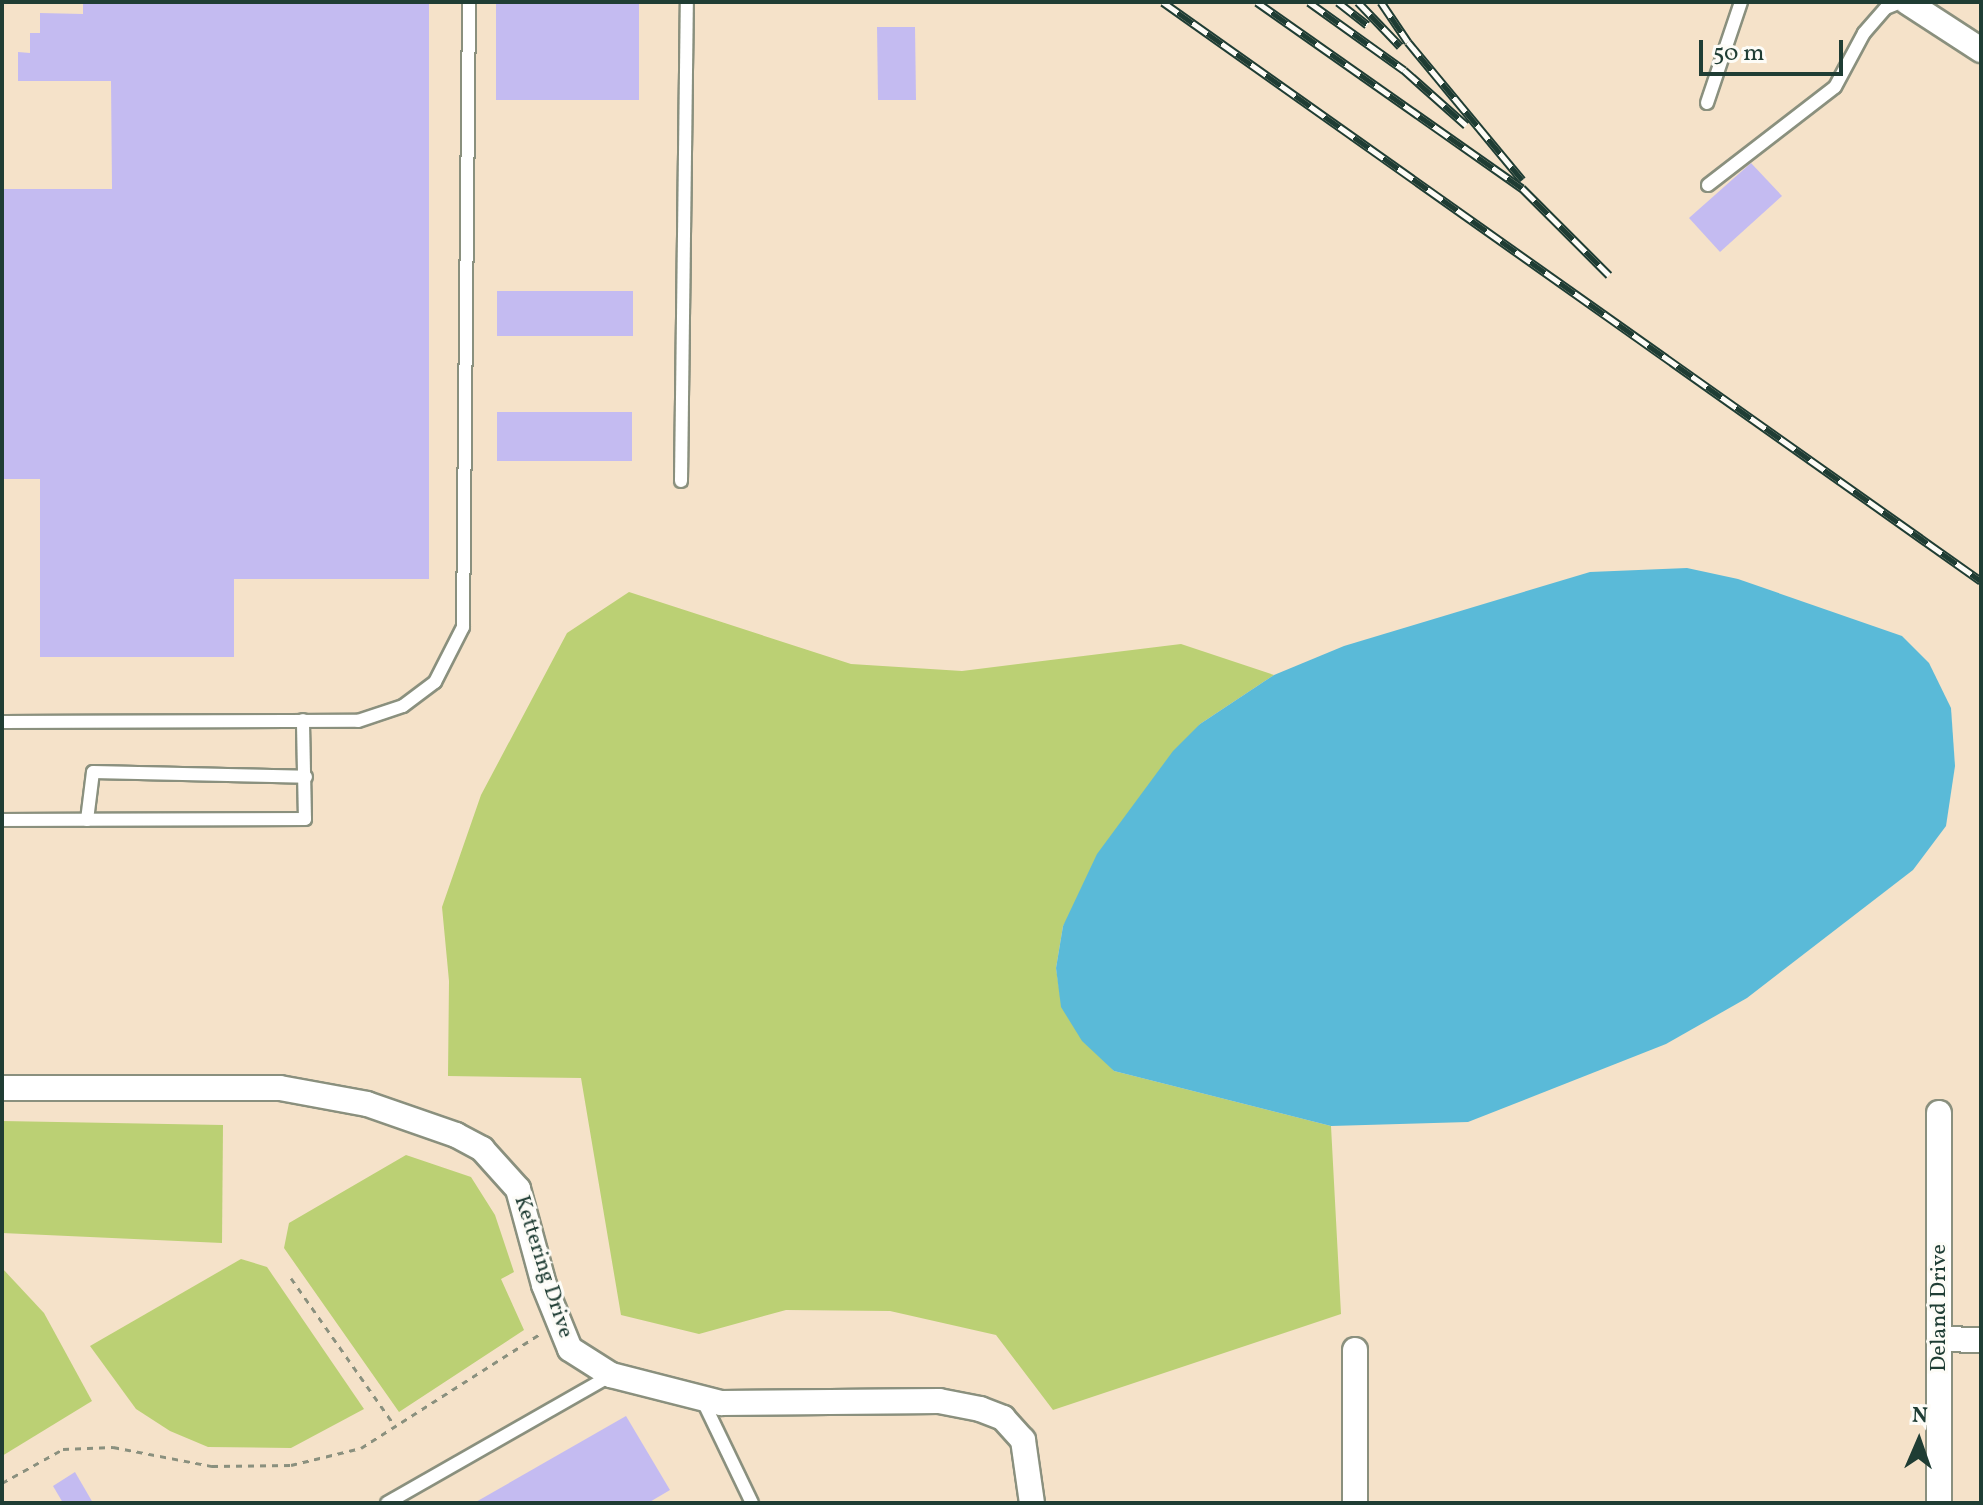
<!DOCTYPE html>
<html>
<head>
<meta charset="utf-8">
<style>
	body { margin:0 }
	#map { position:relative; width:1983px; height:1505px; overflow:hidden; background:#f5e2c9; font-family:Vollkorn,serif }
	div>[style] { position:absolute }
	[style*='--x'] { left:calc(var(--x)*1px); top:calc(var(--y)*1px); width:calc(var(--w)*1px); rotate:calc(var(--a)*1deg) }
	.green>* { inset:0; background:#bbd074 }
	.water>* { inset:0; background:#5abad8 }
	.building>* { inset:0; background:#c4bbf1 }
	.path>* { height:3px; margin-top:-1.5px; transform-origin:0; background:repeating-linear-gradient(90deg,#8a907e 0 6px,transparent 0 12px) }
	.roads { filter:drop-shadow(2px 0 #8a907e) drop-shadow(-2px 0 #8a907e) drop-shadow(0 2px #8a907e) drop-shadow(0 -2px #8a907e) }
	.lane>* { height:12px; margin:-6px; padding:0 6px; transform-origin:6px; border-radius:6px; background:#fff }
	.street>* { height:24px; margin:-12px; padding:0 12px; transform-origin:12px; border-radius:12px; background:#fff }
	.rail>* { height:9px; margin-top:-4.5px; transform-origin:0; background:repeating-linear-gradient(90deg,#fdfcf7 0 18px,#1f3d34 0 36px); box-sizing:border-box; border-block:2px solid #1f3d34 }
	span { translate:-50% -50%; white-space:nowrap; text-align:center; line-height:1.15; -webkit-text-stroke:6px #fdfcf7; paint-order:stroke }
	.street-label { font-size:22px; color:#1f3d34 }
	.frame { position:absolute; inset:0; border:4px solid #1f3d34; pointer-events:none }
	.north { position:absolute; left:1879px; top:1401px; width:80px; height:80px; -webkit-text-stroke:6px #fdfcf7; paint-order:stroke; rotate:2deg; font-size:22px; font-weight:700; line-height:32px; text-align:center; color:#1f3d34 }
	.north::after { content:''; display:block; margin:auto; width:28px; height:36px; background:#1f3d34; clip-path:polygon(50% 0,100% 100%,50% 72%,0 100%) }
	.scale { position:absolute; left:1699px; top:40px; width:144px; height:36px; box-sizing:border-box; border:4px solid #1f3d34; border-top:0; padding-left:10px; font-size:24px; line-height:28px; white-space:nowrap; color:#1f3d34; -webkit-text-stroke:6px #fdfcf7; paint-order:stroke }
</style>
</head>
<body>
<div id="map">
	<div class="green">
		<div style="clip-path:polygon(629px 592px,851px 664px,962px 671px,1181px 644px,1274px 675px,1200px 724px,1063px 926px,1056px 968px,1062px 1007px,1114px 1071px,1331px 1126px,1341px 1314px,1053px 1410px,996px 1335px,890px 1311px,786px 1310px,699px 1334px,621px 1315px,581px 1078px,448px 1076px,449px 981px,442px 907px,481px 795px,567px 633px)"></div>
		<div style="clip-path:polygon(2px 1121px,223px 1125px,222px 1243px,2px 1233px)"></div>
		<div style="clip-path:polygon(406px 1155px,471px 1177px,495px 1215px,514px 1272px,501px 1279px,524px 1330px,399px 1412px,284px 1248px,289px 1223px)"></div>
		<div style="clip-path:polygon(241px 1259px,267px 1267px,364px 1409px,291px 1448px,208px 1447px,170px 1431px,136px 1409px,90px 1346px)"></div>
		<div style="clip-path:polygon(2px 1268px,44px 1313px,92px 1401px,2px 1456px)"></div>
	</div>
	<div class="water">
		<div style="clip-path:polygon(1687px 568px,1738px 579px,1902px 636px,1929px 663px,1951px 708px,1955px 766px,1946px 826px,1913px 870px,1747px 998px,1666px 1044px,1468px 1122px,1331px 1126px,1114px 1071px,1082px 1041px,1061px 1007px,1056px 968px,1063px 926px,1097px 854px,1173px 751px,1200px 724px,1274px 675px,1344px 646px,1590px 572px)"></div>
	</div>
	<div class="building">
		<div style="clip-path:polygon(103px 2px,429px 2px,429px 579px,234px 579px,234px 657px,40px 657px,40px 479px,2px 479px,2px 189px,112px 189px,111px 81px,18px 81px,18px 52px,30px 53px,30px 33px,40px 33px,40px 13px,83px 14px,83px 4px)"></div>
		<div style="clip-path:polygon(496px 2px,639px 2px,639px 100px,496px 100px)"></div>
		<div style="clip-path:polygon(877px 27px,915px 27px,916px 100px,878px 100px)"></div>
		<div style="clip-path:polygon(1751px 163px,1782px 196px,1720px 252px,1689px 218px)"></div>
		<div style="clip-path:polygon(497px 291px,633px 291px,633px 336px,497px 336px)"></div>
		<div style="clip-path:polygon(497px 412px,632px 412px,632px 461px,497px 461px)"></div>
		<div style="clip-path:polygon(626px 1416px,670px 1490px,648px 1503px,474px 1503px)"></div>
		<div style="clip-path:polygon(75px 1472px,93px 1503px,63px 1503px,53px 1486px)"></div>
	</div>
	<div class="path">
		<div style="--x:291;--y:1278;--w:181;--a:54.9"></div>
		<div style="--x:2;--y:1483;--w:70;--a:-29.1"></div>
		<div style="--x:63;--y:1449;--w:50;--a:-2.3"></div>
		<div style="--x:113;--y:1447;--w:101;--a:10.9"></div>
		<div style="--x:212;--y:1466;--w:79;--a:-0.7"></div>
		<div style="--x:291;--y:1465;--w:72;--a:-13.7"></div>
		<div style="--x:361;--y:1448;--w:212;--a:-32.5"></div>
	</div>
	<div class="roads">
		<div class="lane">
			<div style="--x:1707;--y:103;--w:107;--a:-71.4"></div>
			<div style="--x:1708;--y:185;--w:160;--a:-37.7"></div>
			<div style="--x:1835;--y:87;--w:61;--a:-61.8"></div>
			<div style="--x:1864;--y:33;--w:33;--a:-49"></div>
			<div style="--x:1886;--y:8;--w:16;--a:-22"></div>
			<div style="--x:681;--y:481;--w:479;--a:-89.3"></div>
			<div style="--x:2;--y:722;--w:356;--a:-0.2"></div>
			<div style="--x:358;--y:721;--w:47;--a:-18.4"></div>
			<div style="--x:403;--y:706;--w:40;--a:-37"></div>
			<div style="--x:435;--y:682;--w:62;--a:-63"></div>
			<div style="--x:463;--y:627;--w:625;--a:-89.45"></div>
			<div style="--x:2;--y:820;--w:303;--a:-0.2"></div>
			<div style="--x:305;--y:819;--w:99;--a:-91.2"></div>
			<div style="--x:87;--y:820;--w:48;--a:-82.9"></div>
			<div style="--x:93;--y:772;--w:213;--a:1.3"></div>
			<div style="--x:702;--y:1399;--w:115;--a:64.3"></div>
			<div style="--x:387;--y:1503;--w:258;--a:-29.7"></div>
		</div>
		<div class="street">
			<div style="--x:1907;--y:2;--w:88;--a:33"></div>
			<div style="--x:2;--y:1088;--w:278;--a:0"></div>
			<div style="--x:280;--y:1088;--w:88;--a:10.4"></div>
			<div style="--x:367;--y:1104;--w:94;--a:19.2"></div>
			<div style="--x:456;--y:1135;--w:30;--a:28"></div>
			<div style="--x:482;--y:1149;--w:54;--a:48"></div>
			<div style="--x:518;--y:1189;--w:99;--a:74.8"></div>
			<div style="--x:544;--y:1285;--w:69;--a:67.9"></div>
			<div style="--x:570;--y:1349;--w:49;--a:32.4"></div>
			<div style="--x:611;--y:1375;--w:114;--a:14.3"></div>
			<div style="--x:721;--y:1403;--w:218;--a:-0.5"></div>
			<div style="--x:939;--y:1401;--w:42;--a:11"></div>
			<div style="--x:980;--y:1409;--w:25;--a:21"></div>
			<div style="--x:1003;--y:1418;--w:30;--a:48"></div>
			<div style="--x:1023;--y:1440;--w:64;--a:81.9"></div>
			<div style="--x:1939;--y:1113;--w:390;--a:90"></div>
			<div style="--x:1940;--y:1339;--w:41;--a:1.4"></div>
			<div style="--x:1355;--y:1503;--w:153;--a:-90"></div>
		</div>
	</div>
	<div class="rail">
		<div style="--x:1163;--y:2;--w:1002;--a:35.29"></div>
		<div style="--x:1257;--y:2;--w:324;--a:35.1"></div>
		<div style="--x:1522;--y:188;--w:123;--a:45"></div>
		<div style="--x:1309;--y:2;--w:117;--a:35.6"></div>
		<div style="--x:1404;--y:70;--w:83;--a:41.6"></div>
		<div style="--x:1338;--y:2;--w:37;--a:38"></div>
		<div style="--x:1358;--y:2;--w:61;--a:46.3"></div>
		<div style="--x:1381;--y:2;--w:48;--a:56"></div>
		<div style="--x:1408;--y:42;--w:179;--a:50.4"></div>
	</div>
	<div class="street-label">
		<span style="left:543px;top:1267px;rotate:72deg">Kettering Drive</span>
		<span style="left:1940px;top:1308px;rotate:-90deg">Deland Drive</span>
	</div>
	<div class="frame"></div>
	<div class="north">N</div>
	<div class="scale">50 m</div>
</div>
</body>
</html>
